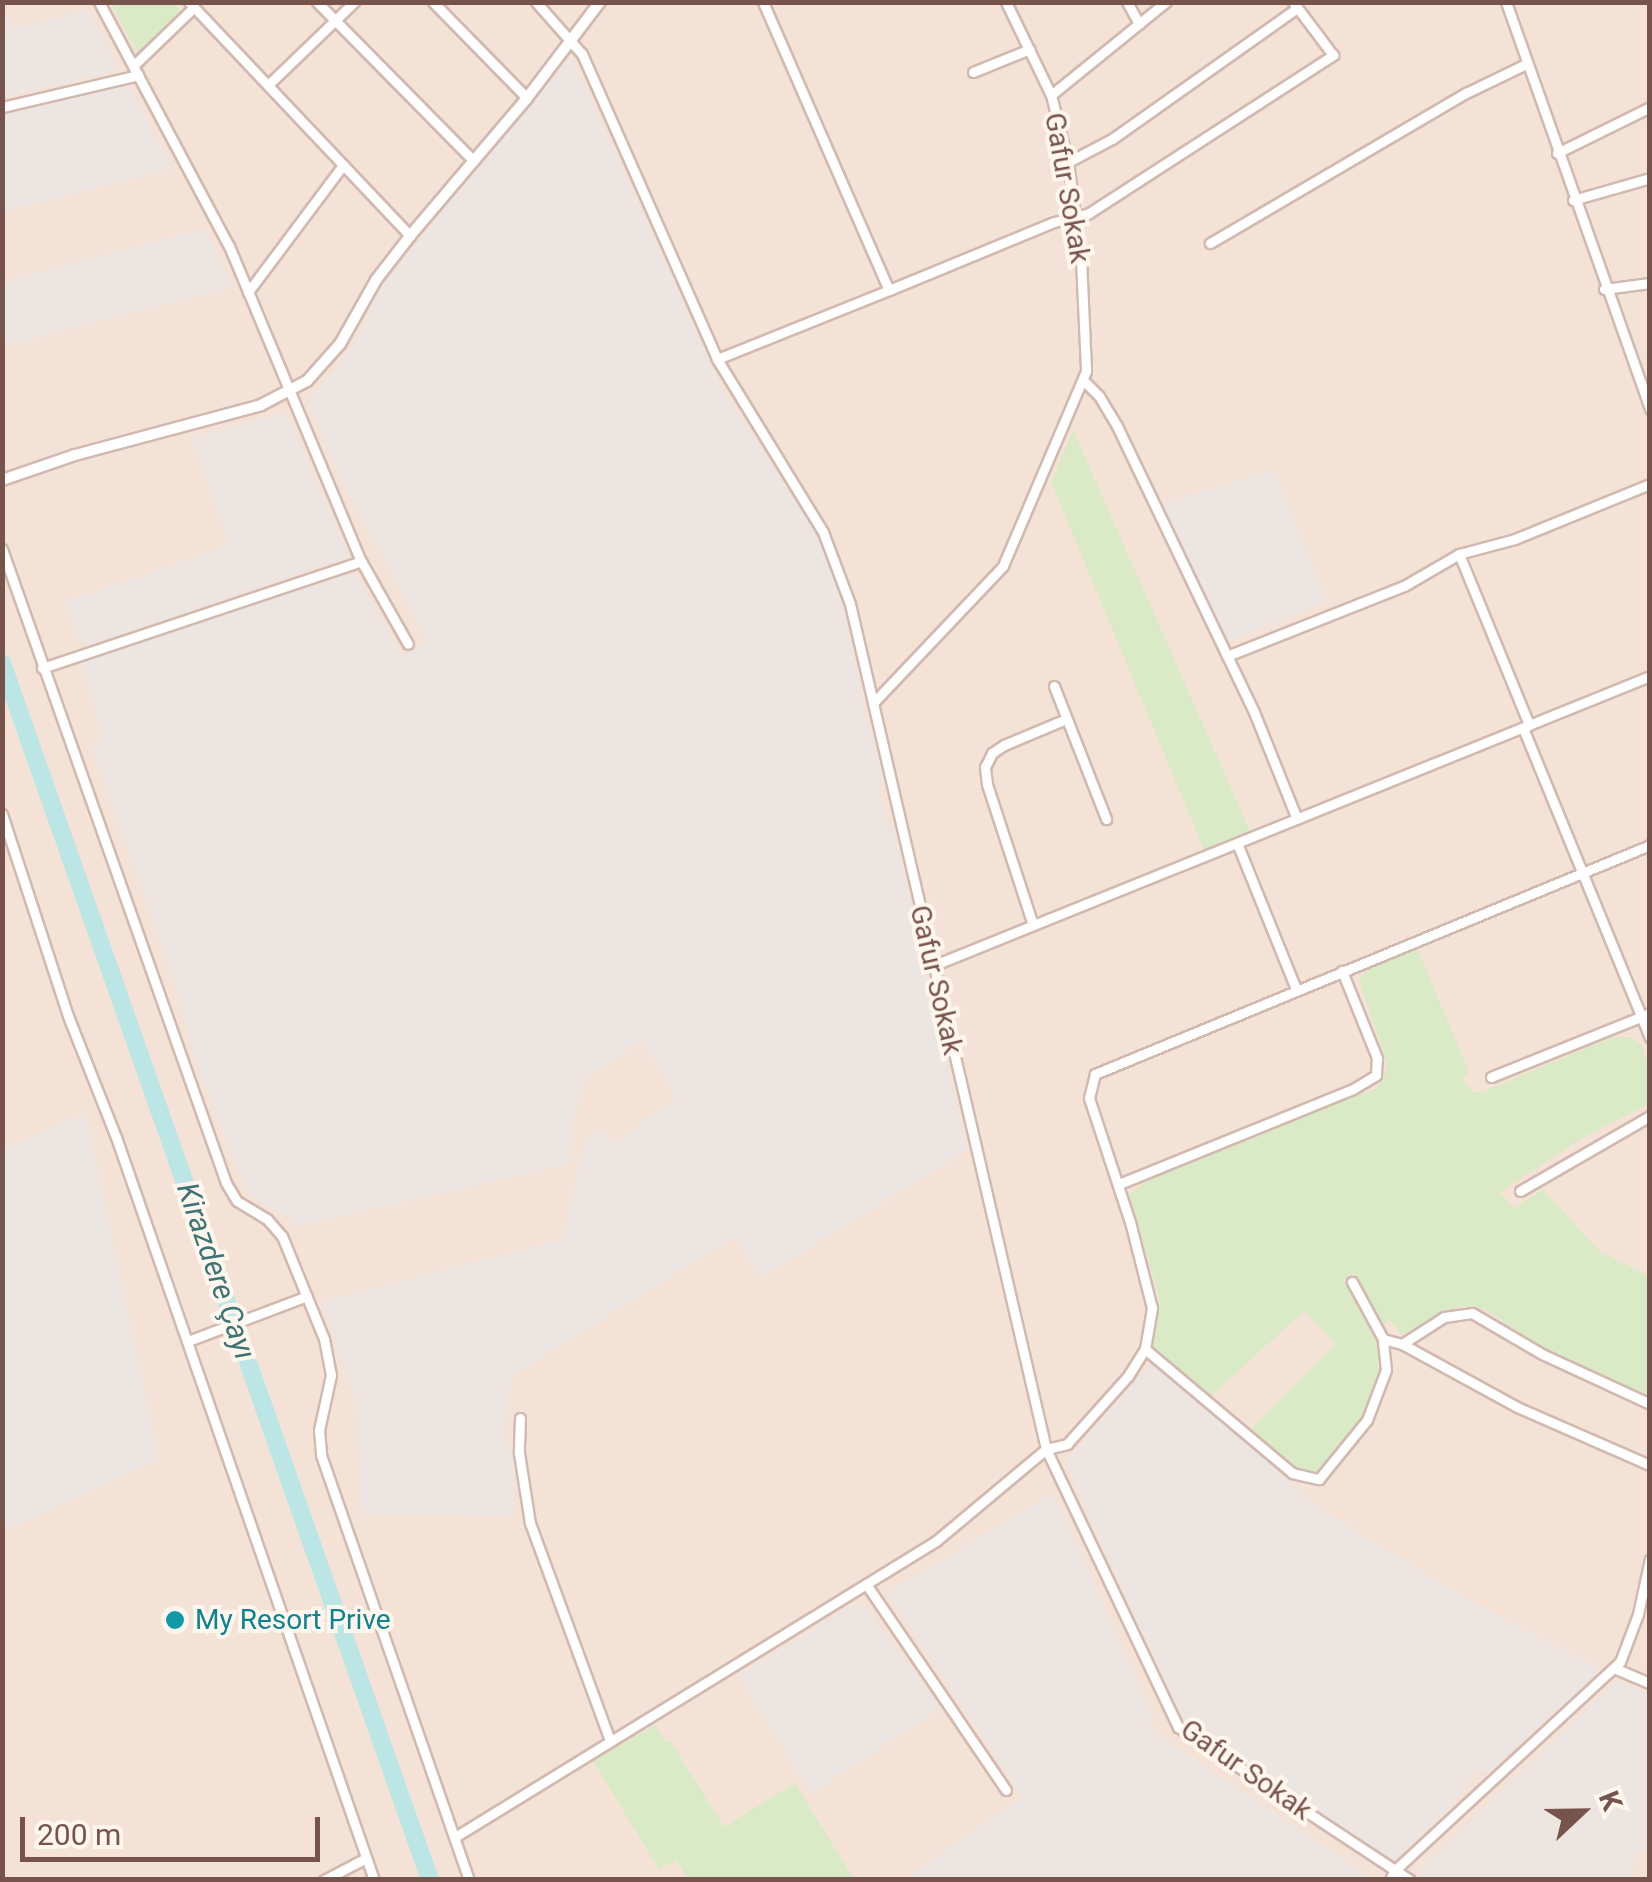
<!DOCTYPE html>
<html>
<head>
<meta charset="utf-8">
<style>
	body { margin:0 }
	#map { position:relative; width:1652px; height:1882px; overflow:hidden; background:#fcf1e8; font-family:Roboto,sans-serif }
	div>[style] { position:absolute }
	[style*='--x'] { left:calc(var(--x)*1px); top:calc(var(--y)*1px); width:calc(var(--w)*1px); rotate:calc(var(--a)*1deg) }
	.residential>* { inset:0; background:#f4e2d6 }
	.industrial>* { inset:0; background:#ede5e1 }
	.green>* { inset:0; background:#daeac6 }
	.river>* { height:18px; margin:-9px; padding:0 9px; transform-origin:9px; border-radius:9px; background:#bce6e6 }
	.roads { filter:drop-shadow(2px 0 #d1b9b0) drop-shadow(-2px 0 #d1b9b0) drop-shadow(0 2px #d1b9b0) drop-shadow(0 -2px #d1b9b0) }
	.minor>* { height:9px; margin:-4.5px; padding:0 4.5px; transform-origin:4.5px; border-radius:4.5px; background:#fff }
	.tertiary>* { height:10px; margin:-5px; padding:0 5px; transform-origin:5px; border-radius:5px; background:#fff }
	.dots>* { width:28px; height:28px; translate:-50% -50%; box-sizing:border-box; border:5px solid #fff6ee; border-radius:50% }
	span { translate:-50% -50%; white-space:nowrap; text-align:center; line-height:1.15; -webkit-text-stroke:8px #fff6ee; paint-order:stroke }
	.street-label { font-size:28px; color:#77544b }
	.culture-label { font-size:28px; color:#0d838f }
	.left { translate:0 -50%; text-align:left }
	.water-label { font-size:30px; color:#3c7474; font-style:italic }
	.frame { position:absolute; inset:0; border:5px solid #77544b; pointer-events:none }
	.north { position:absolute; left:1532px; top:1762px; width:100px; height:100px; -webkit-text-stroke:8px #fff6ee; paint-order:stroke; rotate:68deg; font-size:28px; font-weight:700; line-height:40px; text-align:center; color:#77544b }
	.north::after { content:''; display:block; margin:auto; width:35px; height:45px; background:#77544b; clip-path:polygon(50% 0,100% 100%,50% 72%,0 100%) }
	.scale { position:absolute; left:20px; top:1817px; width:300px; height:45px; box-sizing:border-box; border:5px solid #77544b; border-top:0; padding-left:12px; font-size:30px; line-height:35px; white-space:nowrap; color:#77544b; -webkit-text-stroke:8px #fff6ee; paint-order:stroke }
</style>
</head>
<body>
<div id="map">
	<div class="residential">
		<div style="clip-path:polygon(3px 3px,1649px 3px,1649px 1879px,3px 1879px)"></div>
	</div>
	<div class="industrial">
		<div style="clip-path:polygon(2px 3px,12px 29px,88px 9px,119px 70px,3px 98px)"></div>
		<div style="clip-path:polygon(571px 56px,722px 389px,816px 533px,842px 594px,866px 720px,881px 765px,883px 778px,879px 788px,886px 825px,893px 824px,967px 1150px,761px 1278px,734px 1237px,512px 1376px,503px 1435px,514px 1457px,513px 1516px,360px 1514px,358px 1408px,322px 1302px,563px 1239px,585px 1140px,602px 1129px,613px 1143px,677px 1098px,642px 1040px,585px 1080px,573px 1120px,570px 1164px,294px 1227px,289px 1214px,282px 1215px,248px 1194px,198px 1069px,174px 980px,91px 744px,103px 739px,82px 661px,347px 575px,357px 575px,402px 656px,428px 641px,338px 473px,309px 401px,353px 347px,384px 283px)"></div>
		<div style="clip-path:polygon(128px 84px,172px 168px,3px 212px,3px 115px)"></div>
		<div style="clip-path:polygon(205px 228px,232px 288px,3px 346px,3px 282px)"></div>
		<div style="clip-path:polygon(278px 413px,288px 417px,349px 557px,89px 645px,78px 638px,66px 601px,230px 545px,192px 438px)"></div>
		<div style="clip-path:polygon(1274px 470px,1327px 601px,1227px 642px,1161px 504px)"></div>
		<div style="clip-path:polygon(86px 1113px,159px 1460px,3px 1531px,3px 1149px)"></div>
		<div style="clip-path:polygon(1154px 1360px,1323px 1511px,1484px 1609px,1601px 1669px,1492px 1770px,1475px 1773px,1448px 1810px,1393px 1861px,1382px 1859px,1197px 1737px,1179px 1712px,1065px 1462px)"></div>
		<div style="clip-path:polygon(1053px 1493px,1155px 1720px,1147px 1727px,1373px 1879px,905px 1879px,1022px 1797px,887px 1593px)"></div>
		<div style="clip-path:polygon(854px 1604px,864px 1606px,941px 1708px,811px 1794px,738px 1676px)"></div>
		<div style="clip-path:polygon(1617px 1680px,1649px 1693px,1649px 1855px,1640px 1851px,1628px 1879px,1423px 1879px,1419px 1871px)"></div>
	</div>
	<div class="green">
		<div style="clip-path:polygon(111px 3px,173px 3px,183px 13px,139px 56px)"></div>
		<div style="clip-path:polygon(1073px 430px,1250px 831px,1204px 850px,1051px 482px)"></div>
		<div style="clip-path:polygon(1417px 948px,1469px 1072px,1463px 1079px,1472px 1092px,1482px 1092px,1613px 1037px,1630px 1037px,1641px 1044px,1649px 1064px,1649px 1104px,1584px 1137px,1500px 1192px,1514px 1209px,1543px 1189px,1599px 1251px,1649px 1276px,1649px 1396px,1559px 1359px,1484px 1309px,1461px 1306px,1401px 1335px,1390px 1320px,1382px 1324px,1354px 1273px,1343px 1278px,1379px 1347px,1377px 1391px,1364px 1419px,1323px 1473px,1302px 1476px,1248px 1432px,1336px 1344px,1304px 1311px,1210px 1397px,1152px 1346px,1160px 1301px,1129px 1194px,1156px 1175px,1377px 1088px,1386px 1071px,1386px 1060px,1359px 981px,1368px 968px)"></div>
		<div style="clip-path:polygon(655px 1725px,665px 1742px,670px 1740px,724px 1827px,795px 1783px,854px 1879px,688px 1879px,676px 1860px,659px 1869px,593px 1761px)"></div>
	</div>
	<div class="river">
		<div style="--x:2;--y:663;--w:1290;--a:70.62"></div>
	</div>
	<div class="roads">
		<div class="minor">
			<div style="--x:99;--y:2;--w:276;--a:62"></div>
			<div style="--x:229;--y:246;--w:342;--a:67.3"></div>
			<div style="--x:361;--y:561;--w:95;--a:60.5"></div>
			<div style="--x:189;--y:2;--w:322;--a:46.6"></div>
			<div style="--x:317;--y:2;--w:223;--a:45.4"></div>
			<div style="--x:433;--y:2;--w:134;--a:45.6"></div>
			<div style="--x:536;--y:2;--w:69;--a:48.5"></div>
			<div style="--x:582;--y:54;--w:334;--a:66.1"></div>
			<div style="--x:763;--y:2;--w:314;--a:66.4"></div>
			<div style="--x:889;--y:290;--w:185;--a:158.1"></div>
			<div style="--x:717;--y:359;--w:203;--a:58.5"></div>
			<div style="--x:823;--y:532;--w:77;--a:69.4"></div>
			<div style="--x:850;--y:604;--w:102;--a:76.9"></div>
			<div style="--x:1006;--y:2;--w:103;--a:64.2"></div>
			<div style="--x:1051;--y:95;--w:69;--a:75.8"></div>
			<div style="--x:1068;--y:162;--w:98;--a:82.4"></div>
			<div style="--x:1081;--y:259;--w:112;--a:87.4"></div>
			<div style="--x:1086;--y:371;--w:212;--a:113.1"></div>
			<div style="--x:1003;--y:566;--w:189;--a:133.5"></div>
			<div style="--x:873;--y:703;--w:766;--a:76.94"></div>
			<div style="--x:1046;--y:1449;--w:308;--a:64.6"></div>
			<div style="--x:1178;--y:1727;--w:278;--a:33.4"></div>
			<div style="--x:1127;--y:2;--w:25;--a:61"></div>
			<div style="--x:1506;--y:2;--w:432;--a:70.5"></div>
			<div style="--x:133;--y:66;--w:85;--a:-44"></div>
			<div style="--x:973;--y:72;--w:61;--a:-22"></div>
			<div style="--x:268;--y:85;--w:120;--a:-44"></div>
			<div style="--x:1051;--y:95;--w:148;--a:-39"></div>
			<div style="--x:2;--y:107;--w:140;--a:-13.2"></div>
			<div style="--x:1557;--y:153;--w:104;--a:-26.3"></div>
			<div style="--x:1068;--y:162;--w:50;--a:-27.6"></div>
			<div style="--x:1112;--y:139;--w:227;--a:-35.3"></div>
			<div style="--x:1573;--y:200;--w:80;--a:-15.9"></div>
			<div style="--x:1210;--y:243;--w:297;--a:-30.4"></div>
			<div style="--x:1466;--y:93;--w:67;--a:-25.8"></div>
			<div style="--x:1604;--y:289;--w:46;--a:-7.4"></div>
			<div style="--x:889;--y:290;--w:178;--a:-22.4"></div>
			<div style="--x:1054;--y:222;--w:36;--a:-14"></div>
			<div style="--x:1089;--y:213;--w:291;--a:-32.9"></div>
			<div style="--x:1333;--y:55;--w:66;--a:-127"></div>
			<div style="--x:248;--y:292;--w:159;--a:-53.2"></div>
			<div style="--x:1084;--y:381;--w:21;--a:45"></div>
			<div style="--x:1099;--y:396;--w:35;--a:59"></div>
			<div style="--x:1117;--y:426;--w:317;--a:64.4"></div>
			<div style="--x:1254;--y:712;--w:115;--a:68.1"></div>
			<div style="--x:2;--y:549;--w:672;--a:70.54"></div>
			<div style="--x:226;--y:1183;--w:21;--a:59"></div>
			<div style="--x:237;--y:1201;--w:35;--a:31"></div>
			<div style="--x:267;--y:1219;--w:23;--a:49"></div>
			<div style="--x:282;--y:1236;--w:111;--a:67.8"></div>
			<div style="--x:324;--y:1339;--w:37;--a:79"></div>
			<div style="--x:331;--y:1375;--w:56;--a:102.3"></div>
			<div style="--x:319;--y:1430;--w:25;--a:85"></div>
			<div style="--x:321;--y:1455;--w:450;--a:70.8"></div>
			<div style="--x:1459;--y:554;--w:185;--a:67.7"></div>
			<div style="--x:1227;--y:656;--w:190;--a:-21.6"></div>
			<div style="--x:1404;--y:586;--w:64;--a:-30.2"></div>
			<div style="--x:1459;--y:554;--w:58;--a:-15"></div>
			<div style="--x:1515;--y:539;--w:146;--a:-22.2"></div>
			<div style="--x:42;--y:668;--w:336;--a:-18.5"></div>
			<div style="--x:1054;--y:686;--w:143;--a:68.6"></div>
			<div style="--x:1523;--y:728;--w:334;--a:67.7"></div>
			<div style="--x:2;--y:814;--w:213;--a:71.9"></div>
			<div style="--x:68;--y:1016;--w:130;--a:68.4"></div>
			<div style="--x:116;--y:1137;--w:787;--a:70.85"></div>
			<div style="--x:1237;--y:843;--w:157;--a:68"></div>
			<div style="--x:1033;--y:925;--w:148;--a:-108.1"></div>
			<div style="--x:987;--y:784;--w:17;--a:-97"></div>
			<div style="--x:985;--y:767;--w:16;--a:-63"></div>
			<div style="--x:992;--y:753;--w:14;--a:-34"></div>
			<div style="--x:1004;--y:745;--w:67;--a:-22.8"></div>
			<div style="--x:932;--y:966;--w:774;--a:-21.99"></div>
			<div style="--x:1491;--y:1077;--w:171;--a:-21.9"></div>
			<div style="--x:1119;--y:1184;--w:253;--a:-22.1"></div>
			<div style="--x:1353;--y:1089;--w:27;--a:-31"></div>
			<div style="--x:1376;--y:1075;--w:17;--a:-87"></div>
			<div style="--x:1377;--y:1058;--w:94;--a:-111.9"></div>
			<div style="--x:1520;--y:1191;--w:150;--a:-30"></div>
			<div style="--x:1383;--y:1339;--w:20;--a:15"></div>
			<div style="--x:1402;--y:1344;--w:131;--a:28.7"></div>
			<div style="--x:1517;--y:1407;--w:145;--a:23.6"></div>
			<div style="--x:188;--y:1341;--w:127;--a:-20.7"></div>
			<div style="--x:1402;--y:1344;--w:50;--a:-32.7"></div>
			<div style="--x:1444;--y:1317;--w:28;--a:-8"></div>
			<div style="--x:1472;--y:1313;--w:81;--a:30.4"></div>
			<div style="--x:1542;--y:1354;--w:119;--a:24.8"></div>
			<div style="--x:1145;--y:1349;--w:192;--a:40.1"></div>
			<div style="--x:1292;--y:1473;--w:28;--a:13"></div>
			<div style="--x:1319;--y:1479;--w:76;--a:-50.9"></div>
			<div style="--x:1367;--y:1420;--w:53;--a:-69.2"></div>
			<div style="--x:1386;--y:1370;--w:31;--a:-96"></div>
			<div style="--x:1383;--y:1339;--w:65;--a:-118.5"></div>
			<div style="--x:520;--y:1418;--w:35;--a:92"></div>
			<div style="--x:519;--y:1453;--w:71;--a:81.1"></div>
			<div style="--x:530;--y:1523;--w:232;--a:69.8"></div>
			<div style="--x:866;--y:1584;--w:249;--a:55.8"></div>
			<div style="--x:1614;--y:1668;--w:39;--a:23"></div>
			<div style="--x:455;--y:1837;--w:565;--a:-31.61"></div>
			<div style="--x:936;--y:1541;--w:143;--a:-39.9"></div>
			<div style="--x:1046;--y:1449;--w:22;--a:-13"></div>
			<div style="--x:1067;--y:1444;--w:91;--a:-48.1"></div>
			<div style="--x:1128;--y:1376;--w:32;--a:-58"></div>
			<div style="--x:1145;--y:1349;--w:42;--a:-80.3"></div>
			<div style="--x:1152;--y:1308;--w:89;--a:-104.3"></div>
			<div style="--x:1130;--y:1222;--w:131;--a:-108.3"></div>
			<div style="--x:1089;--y:1098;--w:25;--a:-76"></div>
			<div style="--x:1095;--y:1074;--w:600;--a:-22.42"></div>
			<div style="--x:324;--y:1880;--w:47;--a:-27.6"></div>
			<div style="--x:1390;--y:1880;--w:10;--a:-66"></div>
			<div style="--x:1394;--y:1871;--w:308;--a:-42.8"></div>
			<div style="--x:1620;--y:1662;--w:51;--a:-69.4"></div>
			<div style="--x:1638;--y:1614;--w:56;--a:-77.7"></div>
		</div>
		<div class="tertiary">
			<div style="--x:2;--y:480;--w:77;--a:-18.9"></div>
			<div style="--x:75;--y:455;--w:193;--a:-15"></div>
			<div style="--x:261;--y:405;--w:52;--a:-27.6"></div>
			<div style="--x:307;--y:381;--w:50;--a:-48.3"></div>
			<div style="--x:340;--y:344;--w:73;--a:-60.6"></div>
			<div style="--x:376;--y:280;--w:56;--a:-52.3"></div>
			<div style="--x:410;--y:236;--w:181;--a:-49.7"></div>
			<div style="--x:527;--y:98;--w:121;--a:-52.8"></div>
		</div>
	</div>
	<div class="dots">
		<div style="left:175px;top:1620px;background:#0f9aa8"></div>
	</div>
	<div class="street-label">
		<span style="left:1067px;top:188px;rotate:80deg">Gafur Sokak</span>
		<span style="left:936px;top:980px;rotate:77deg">Gafur Sokak</span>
		<span style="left:1246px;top:1770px;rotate:35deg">Gafur Sokak</span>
	</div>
	<div class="culture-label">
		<span class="left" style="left:195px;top:1620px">My Resort Prive</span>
	</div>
	<div class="water-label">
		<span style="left:216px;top:1271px;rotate:71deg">Kirazdere Çayı</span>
	</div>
	<div class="frame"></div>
	<div class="north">K</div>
	<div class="scale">200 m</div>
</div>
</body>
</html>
